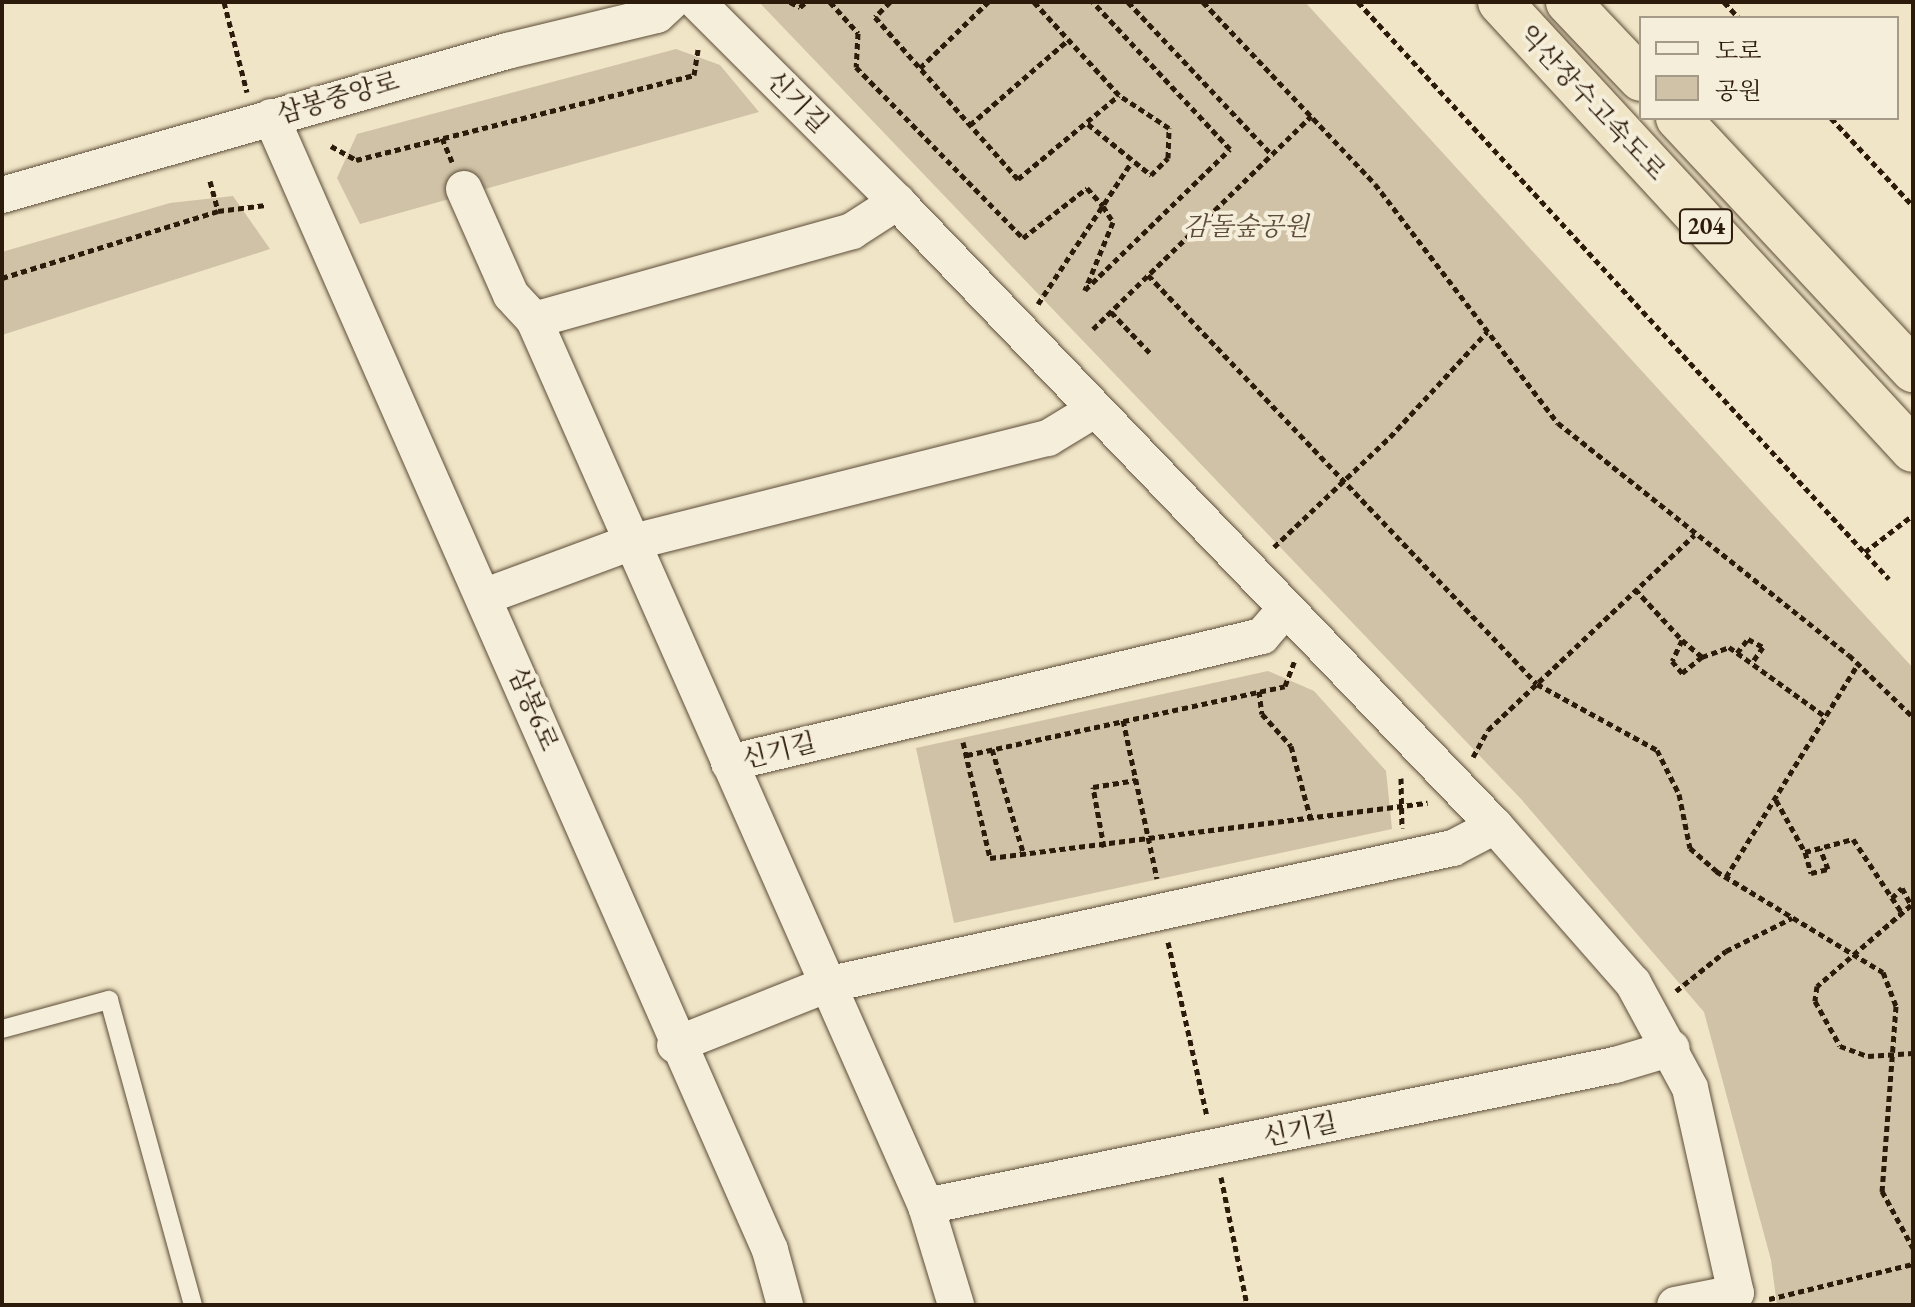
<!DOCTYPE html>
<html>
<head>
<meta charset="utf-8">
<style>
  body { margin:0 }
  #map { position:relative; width:1915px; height:1307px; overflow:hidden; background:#f0e5c6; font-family:"EB Garamond","Noto Serif KR",serif }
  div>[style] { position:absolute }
  .green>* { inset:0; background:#cfc2a6 }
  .path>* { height:5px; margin-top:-2.5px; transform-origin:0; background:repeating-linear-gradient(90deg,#2c1a0a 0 6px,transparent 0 10px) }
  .roads { filter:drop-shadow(0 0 2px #5d4d39) drop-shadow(0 0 2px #5d4d39) }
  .lane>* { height:18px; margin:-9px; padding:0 9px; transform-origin:9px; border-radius:9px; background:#f5eeda }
  .street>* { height:36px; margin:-18px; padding:0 18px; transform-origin:18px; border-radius:18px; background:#f5eeda }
  .highway>* { height:44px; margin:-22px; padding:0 22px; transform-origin:22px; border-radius:22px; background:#f0e5c6 }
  span { translate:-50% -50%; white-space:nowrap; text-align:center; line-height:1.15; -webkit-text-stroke:8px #f5eeda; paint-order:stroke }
  .shield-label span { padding:2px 6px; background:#f5eeda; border:2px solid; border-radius:6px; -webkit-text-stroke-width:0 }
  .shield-label { font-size:24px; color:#2c1a0a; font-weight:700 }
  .street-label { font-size:26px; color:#2c1a0a }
  .park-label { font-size:26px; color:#5d4c39; font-style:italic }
  .frame { position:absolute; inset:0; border:4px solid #2c1a0a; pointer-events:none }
  .legend { position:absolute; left:1639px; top:16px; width:260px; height:104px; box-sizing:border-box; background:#f5eeda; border:2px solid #a59987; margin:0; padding:10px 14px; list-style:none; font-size:24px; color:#2c1a0a }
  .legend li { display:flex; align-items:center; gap:16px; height:40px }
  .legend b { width:40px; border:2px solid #a59987 }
</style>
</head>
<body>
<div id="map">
  <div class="green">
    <i style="clip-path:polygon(759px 2px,1305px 2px,1913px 668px,1913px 1305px,1777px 1305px,1771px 1260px,1704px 1012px,1521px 799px)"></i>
    <i style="clip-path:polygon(676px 49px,720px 65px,759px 112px,360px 224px,337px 178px,357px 134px)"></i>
    <i style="clip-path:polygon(233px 196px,270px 249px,2px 335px,2px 252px,170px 203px)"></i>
    <i style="clip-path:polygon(1268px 671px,1314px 691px,1386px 771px,1392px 829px,954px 923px,916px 748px)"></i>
  </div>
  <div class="path">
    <i style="left:224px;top:2px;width:93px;rotate:75.7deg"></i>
    <i style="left:790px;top:2px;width:11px;rotate:27deg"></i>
    <i style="left:800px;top:7px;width:8px;rotate:-40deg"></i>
    <i style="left:830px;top:2px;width:42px;rotate:47.9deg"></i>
    <i style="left:858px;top:33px;width:34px;rotate:93deg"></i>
    <i style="left:856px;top:67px;width:239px;rotate:45.7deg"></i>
    <i style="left:1023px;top:238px;width:81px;rotate:-38deg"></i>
    <i style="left:1087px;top:188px;width:24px;rotate:48deg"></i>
    <i style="left:1103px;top:206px;width:19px;rotate:58deg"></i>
    <i style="left:1113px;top:222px;width:74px;rotate:112.4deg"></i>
    <i style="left:1085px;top:290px;width:202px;rotate:-44.2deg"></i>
    <i style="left:1230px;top:149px;width:201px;rotate:-133deg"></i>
    <i style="left:890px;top:2px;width:21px;rotate:135deg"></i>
    <i style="left:875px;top:17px;width:216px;rotate:48.6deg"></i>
    <i style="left:1018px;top:179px;width:131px;rotate:-39.7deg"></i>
    <i style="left:1119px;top:95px;width:126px;rotate:-132.4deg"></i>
    <i style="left:1128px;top:2px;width:210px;rotate:46.7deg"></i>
    <i style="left:1203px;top:2px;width:250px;rotate:46.6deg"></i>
    <i style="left:1375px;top:184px;width:301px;rotate:52.6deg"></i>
    <i style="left:1558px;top:423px;width:372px;rotate:38.6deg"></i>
    <i style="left:1849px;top:655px;width:89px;rotate:44.1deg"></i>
    <i style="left:1358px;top:2px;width:784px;rotate:47.38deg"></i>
    <i style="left:1724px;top:2px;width:22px;rotate:47deg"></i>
    <i style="left:920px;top:68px;width:95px;rotate:-44.1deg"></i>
    <i style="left:1831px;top:118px;width:120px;rotate:47deg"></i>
    <i style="left:1088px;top:124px;width:81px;rotate:39deg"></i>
    <i style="left:1151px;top:175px;width:24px;rotate:-45deg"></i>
    <i style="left:1168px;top:158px;width:30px;rotate:-88deg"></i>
    <i style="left:1169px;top:128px;width:60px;rotate:-146.6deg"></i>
    <i style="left:970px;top:125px;width:130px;rotate:-40.9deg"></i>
    <i style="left:442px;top:138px;width:26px;rotate:67deg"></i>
    <i style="left:331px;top:146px;width:29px;rotate:29deg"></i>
    <i style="left:356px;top:160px;width:349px;rotate:-14.1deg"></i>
    <i style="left:694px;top:75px;width:26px;rotate:-81deg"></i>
    <i style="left:210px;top:181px;width:31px;rotate:75deg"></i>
    <i style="left:1148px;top:275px;width:564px;rotate:46.44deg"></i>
    <i style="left:1537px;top:684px;width:137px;rotate:28.8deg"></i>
    <i style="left:1657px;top:750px;width:49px;rotate:63.4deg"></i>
    <i style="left:1679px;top:794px;width:55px;rotate:78.5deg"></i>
    <i style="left:1690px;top:848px;width:35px;rotate:41deg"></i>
    <i style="left:1716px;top:871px;width:195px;rotate:31.2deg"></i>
    <i style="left:1883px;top:972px;width:36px;rotate:69deg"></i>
    <i style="left:1896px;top:1006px;width:186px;rotate:94.3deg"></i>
    <i style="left:1882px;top:1191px;width:65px;rotate:61.5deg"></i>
    <i style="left:2px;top:278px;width:226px;rotate:-17.2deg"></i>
    <i style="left:218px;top:211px;width:48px;rotate:-7.1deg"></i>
    <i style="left:1038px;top:304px;width:169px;rotate:-56.6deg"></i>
    <i style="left:1111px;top:312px;width:59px;rotate:46.4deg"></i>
    <i style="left:1093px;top:329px;width:305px;rotate:-44.3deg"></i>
    <i style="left:1274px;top:547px;width:160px;rotate:-43.5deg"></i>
    <i style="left:1390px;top:437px;width:143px;rotate:-47.3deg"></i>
    <i style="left:1865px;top:552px;width:61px;rotate:-37.6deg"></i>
    <i style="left:1635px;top:589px;width:69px;rotate:47.3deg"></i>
    <i style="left:1682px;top:640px;width:23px;rotate:115deg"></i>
    <i style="left:1672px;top:661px;width:16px;rotate:50deg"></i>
    <i style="left:1682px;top:673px;width:26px;rotate:-39deg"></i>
    <i style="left:1702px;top:657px;width:29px;rotate:-20deg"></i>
    <i style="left:1729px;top:647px;width:120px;rotate:35.8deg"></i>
    <i style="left:1682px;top:640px;width:26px;rotate:40deg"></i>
    <i style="left:1737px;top:653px;width:18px;rotate:-52deg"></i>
    <i style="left:1748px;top:639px;width:17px;rotate:28deg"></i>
    <i style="left:1763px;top:647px;width:19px;rotate:125deg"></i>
    <i style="left:1259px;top:691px;width:23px;rotate:83deg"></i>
    <i style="left:1262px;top:714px;width:43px;rotate:47.8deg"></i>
    <i style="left:1291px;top:746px;width:77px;rotate:74.9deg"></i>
    <i style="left:1123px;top:720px;width:162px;rotate:77.9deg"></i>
    <i style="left:963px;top:742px;width:119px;rotate:76.9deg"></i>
    <i style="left:990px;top:858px;width:441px;rotate:-7.2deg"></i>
    <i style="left:992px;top:749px;width:111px;rotate:73.2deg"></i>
    <i style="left:967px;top:755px;width:325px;rotate:-12.2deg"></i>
    <i style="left:1285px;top:686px;width:26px;rotate:-69deg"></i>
    <i style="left:1473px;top:757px;width:31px;rotate:-61deg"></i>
    <i style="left:1488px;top:730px;width:284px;rotate:-43.4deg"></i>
    <i style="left:1401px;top:778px;width:50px;rotate:88.9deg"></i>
    <i style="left:1776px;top:800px;width:60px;rotate:60.9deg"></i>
    <i style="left:1805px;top:852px;width:50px;rotate:-15.2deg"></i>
    <i style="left:1853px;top:839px;width:89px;rotate:56.5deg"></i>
    <i style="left:1104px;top:847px;width:61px;rotate:-100.4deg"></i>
    <i style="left:1093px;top:787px;width:44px;rotate:-9.2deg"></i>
    <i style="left:1805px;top:852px;width:22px;rotate:74deg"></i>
    <i style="left:1811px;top:873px;width:17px;rotate:-13deg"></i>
    <i style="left:1828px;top:869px;width:22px;rotate:-111deg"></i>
    <i style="left:1726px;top:877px;width:251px;rotate:-58.2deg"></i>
    <i style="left:1892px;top:898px;width:14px;rotate:-45deg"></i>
    <i style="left:1902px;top:888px;width:19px;rotate:62deg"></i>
    <i style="left:1911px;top:905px;width:124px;rotate:139.2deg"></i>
    <i style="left:1817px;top:986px;width:15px;rotate:98deg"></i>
    <i style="left:1815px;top:1001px;width:51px;rotate:60.9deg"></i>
    <i style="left:1840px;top:1046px;width:30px;rotate:20deg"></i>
    <i style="left:1868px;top:1056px;width:45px;rotate:-3.8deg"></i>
    <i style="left:1168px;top:942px;width:178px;rotate:77.4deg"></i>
    <i style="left:1676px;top:991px;width:64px;rotate:-38.7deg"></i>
    <i style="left:1726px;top:951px;width:74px;rotate:-26.6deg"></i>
    <i style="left:1221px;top:1177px;width:131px;rotate:78.5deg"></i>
    <i style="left:1769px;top:1299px;width:148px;rotate:-13.7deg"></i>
  </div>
  <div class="roads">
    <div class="lane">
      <i style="left:2px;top:1029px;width:111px;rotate:-15.2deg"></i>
      <i style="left:109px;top:1000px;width:316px;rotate:74.6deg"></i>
    </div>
    <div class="street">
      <i style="left:697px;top:2px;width:283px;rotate:45deg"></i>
      <i style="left:897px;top:202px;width:864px;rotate:46.22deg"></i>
      <i style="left:1495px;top:826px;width:209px;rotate:48.7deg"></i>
      <i style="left:1633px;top:983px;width:119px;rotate:61.5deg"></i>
      <i style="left:1690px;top:1088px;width:210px;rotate:77.4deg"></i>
      <i style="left:1736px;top:1293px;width:62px;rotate:168.9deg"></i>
      <i style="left:271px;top:117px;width:1238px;rotate:66.23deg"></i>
      <i style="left:770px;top:1250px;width:57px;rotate:74.7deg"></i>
      <i style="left:464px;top:189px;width:116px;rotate:66.1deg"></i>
      <i style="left:511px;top:295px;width:34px;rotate:47deg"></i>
      <i style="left:534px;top:320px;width:969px;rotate:66.13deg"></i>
      <i style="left:926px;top:1206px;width:103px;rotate:73.1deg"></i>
      <i style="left:2px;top:195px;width:525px;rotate:-15.92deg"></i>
      <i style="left:507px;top:51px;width:154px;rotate:-13.5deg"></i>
      <i style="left:657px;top:15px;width:19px;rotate:-43deg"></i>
      <i style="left:534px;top:320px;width:330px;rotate:-15.6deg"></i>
      <i style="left:852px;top:231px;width:54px;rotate:-32.8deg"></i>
      <i style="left:486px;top:596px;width:153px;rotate:-20.3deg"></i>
      <i style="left:629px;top:543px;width:432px;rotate:-14.1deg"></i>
      <i style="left:1048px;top:438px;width:54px;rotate:-31.3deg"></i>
      <i style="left:729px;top:763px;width:548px;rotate:-13.4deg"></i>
      <i style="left:1262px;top:636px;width:35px;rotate:-49deg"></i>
      <i style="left:675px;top:1045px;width:162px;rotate:-21.7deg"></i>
      <i style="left:826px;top:985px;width:642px;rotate:-12.33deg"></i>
      <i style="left:1453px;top:848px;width:47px;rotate:-27.6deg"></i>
      <i style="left:926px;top:1206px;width:703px;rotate:-11.57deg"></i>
      <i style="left:1615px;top:1065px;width:59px;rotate:-16.6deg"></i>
    </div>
    <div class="highway">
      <i style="left:1500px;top:2px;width:609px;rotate:47.33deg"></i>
      <i style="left:1568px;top:2px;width:106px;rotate:46.5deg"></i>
      <i style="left:1678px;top:118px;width:345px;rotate:47deg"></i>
    </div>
  </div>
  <div class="shield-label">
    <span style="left:1706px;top:226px">204</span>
  </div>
  <div class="street-label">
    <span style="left:338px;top:98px;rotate:-16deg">삼봉중앙로</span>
    <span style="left:797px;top:102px;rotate:45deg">신기길</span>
    <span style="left:1592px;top:103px;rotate:47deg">익산장수고속도로</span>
    <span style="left:533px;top:709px;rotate:67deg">삼봉6로</span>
    <span style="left:779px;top:751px;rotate:-14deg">신기길</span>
    <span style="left:1300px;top:1130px;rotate:-12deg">신기길</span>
  </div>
  <div class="park-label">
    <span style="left:1246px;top:227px">감돌숲공원</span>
  </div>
  <div class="frame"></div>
  <ul class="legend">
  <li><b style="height:10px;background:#f5eeda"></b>도로</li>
  <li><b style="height:22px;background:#cfc2a6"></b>공원</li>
  </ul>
</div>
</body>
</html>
